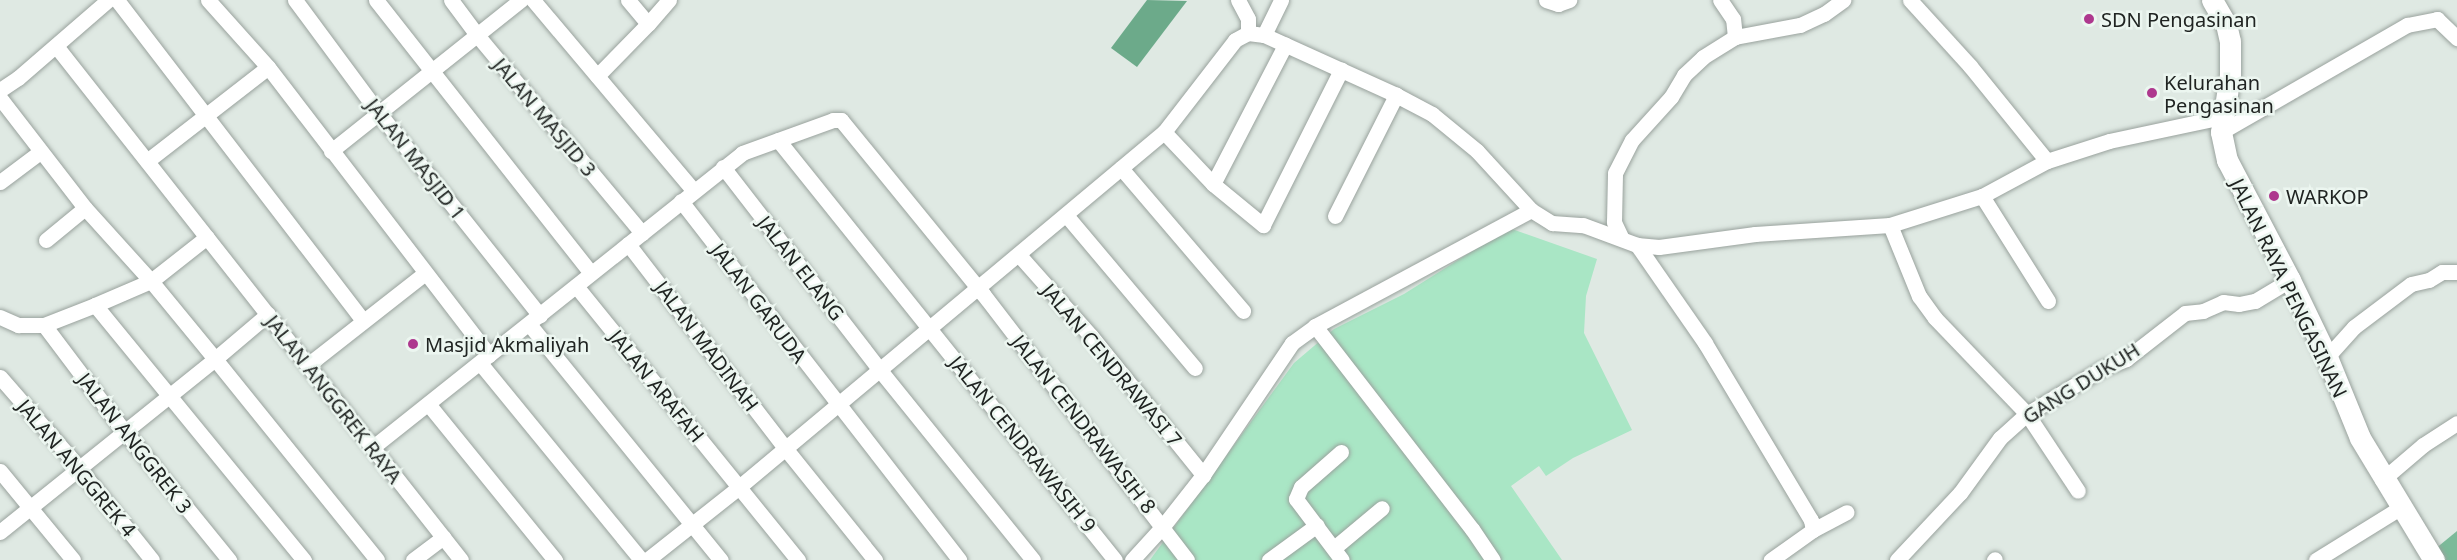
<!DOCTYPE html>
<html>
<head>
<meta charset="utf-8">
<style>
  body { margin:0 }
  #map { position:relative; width:2457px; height:560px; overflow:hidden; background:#dfe9e3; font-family:"Noto Sans",sans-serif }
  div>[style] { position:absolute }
  .green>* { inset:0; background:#a9e6c5 }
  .forest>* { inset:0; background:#7bba99 }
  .water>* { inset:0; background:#6caa8a }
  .roads { filter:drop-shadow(0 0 2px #99a29d) drop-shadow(0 0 2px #99a29d) }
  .minor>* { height:15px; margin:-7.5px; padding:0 7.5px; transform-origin:7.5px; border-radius:7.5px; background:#fff }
  .secondary>* { height:21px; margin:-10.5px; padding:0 10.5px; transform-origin:10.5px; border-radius:10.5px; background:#fff }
  .dots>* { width:16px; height:16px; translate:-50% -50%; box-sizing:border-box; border:3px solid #ecf6f0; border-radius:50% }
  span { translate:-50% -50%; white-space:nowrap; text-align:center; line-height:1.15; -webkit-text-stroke:5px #ecf6f0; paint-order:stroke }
  .poi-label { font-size:20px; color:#202422 }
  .left { translate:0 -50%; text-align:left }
  .street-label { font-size:20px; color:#202422 }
</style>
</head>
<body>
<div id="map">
  <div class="green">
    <i style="clip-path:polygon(1509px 228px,1597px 259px,1586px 296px,1584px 333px,1632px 430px,1573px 458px,1546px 476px,1539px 466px,1511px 486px,1562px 560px,1150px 560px,1294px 363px,1334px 329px,1404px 294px)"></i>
  </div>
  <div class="forest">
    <i style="clip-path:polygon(2457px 531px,2457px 560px,2433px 560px,2429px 554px)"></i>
  </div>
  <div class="water">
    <i style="clip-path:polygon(1147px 0,1187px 1px,1137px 67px,1111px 48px)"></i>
  </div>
  <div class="roads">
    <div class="minor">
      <i style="left:117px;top:0;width:404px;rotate:52.5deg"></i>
      <i style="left:208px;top:0;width:90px;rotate:48.2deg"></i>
      <i style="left:268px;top:67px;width:363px;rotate:52.5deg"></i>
      <i style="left:295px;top:0;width:139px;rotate:53.5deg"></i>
      <i style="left:378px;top:112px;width:260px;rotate:51.5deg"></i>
      <i style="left:376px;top:0;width:347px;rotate:51.8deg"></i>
      <i style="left:451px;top:0;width:44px;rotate:53.4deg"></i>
      <i style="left:477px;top:35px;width:258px;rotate:50.2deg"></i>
      <i style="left:533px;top:0;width:248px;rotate:49.9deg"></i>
      <i style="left:628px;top:0;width:31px;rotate:50deg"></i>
      <i style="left:648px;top:24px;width:32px;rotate:-49deg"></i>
      <i style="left:1238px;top:0;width:21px;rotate:62deg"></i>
      <i style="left:1248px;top:19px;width:14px;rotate:90deg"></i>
      <i style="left:1546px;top:0;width:13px;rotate:18deg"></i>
      <i style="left:1558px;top:4px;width:12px;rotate:-20deg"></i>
      <i style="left:1910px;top:0;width:89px;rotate:47.7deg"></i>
      <i style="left:1970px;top:66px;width:122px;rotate:51deg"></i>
      <i style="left:1264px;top:35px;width:39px;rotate:-64deg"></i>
      <i style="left:1735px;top:37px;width:66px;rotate:-10.5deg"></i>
      <i style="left:1800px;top:25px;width:26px;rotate:-25deg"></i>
      <i style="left:1824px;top:14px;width:24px;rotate:-36deg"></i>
      <i style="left:56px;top:46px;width:654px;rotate:51.76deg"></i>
      <i style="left:597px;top:76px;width:73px;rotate:-45.6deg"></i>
      <i style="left:0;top:90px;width:22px;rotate:-34deg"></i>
      <i style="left:18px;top:78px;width:119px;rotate:-40.9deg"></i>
      <i style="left:0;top:98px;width:139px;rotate:52.3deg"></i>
      <i style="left:85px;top:208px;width:98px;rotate:47.9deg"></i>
      <i style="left:151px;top:281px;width:101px;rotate:50.6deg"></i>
      <i style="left:215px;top:359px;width:276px;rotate:141.2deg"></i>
      <i style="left:1164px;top:132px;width:71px;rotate:46.7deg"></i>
      <i style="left:1213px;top:184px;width:65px;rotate:39.4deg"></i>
      <i style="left:1263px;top:225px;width:174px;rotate:-63.3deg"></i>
      <i style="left:2221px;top:132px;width:215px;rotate:-29.9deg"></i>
      <i style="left:2407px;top:25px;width:31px;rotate:-11deg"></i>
      <i style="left:2437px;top:19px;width:28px;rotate:44deg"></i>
      <i style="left:778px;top:140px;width:538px;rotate:51.26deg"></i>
      <i style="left:331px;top:151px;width:243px;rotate:-38.5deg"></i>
      <i style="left:147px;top:161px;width:153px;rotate:-37.8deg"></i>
      <i style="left:723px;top:167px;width:255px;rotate:52.3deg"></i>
      <i style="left:879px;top:369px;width:245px;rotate:51.1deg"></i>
      <i style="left:1121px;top:168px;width:188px;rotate:49.5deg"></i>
      <i style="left:0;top:182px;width:50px;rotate:-36.9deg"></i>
      <i style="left:1213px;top:184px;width:157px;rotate:-62.6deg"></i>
      <i style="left:1982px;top:196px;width:124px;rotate:57.8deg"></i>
      <i style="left:681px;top:201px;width:454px;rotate:52.2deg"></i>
      <i style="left:1066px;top:215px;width:200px;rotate:49.9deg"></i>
      <i style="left:1335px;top:216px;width:136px;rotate:-63.2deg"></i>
      <i style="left:1890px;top:225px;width:77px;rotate:67.8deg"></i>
      <i style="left:1919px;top:296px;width:27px;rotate:54deg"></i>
      <i style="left:1935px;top:318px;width:133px;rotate:46.2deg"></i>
      <i style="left:2027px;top:414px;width:92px;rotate:56.5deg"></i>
      <i style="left:1621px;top:237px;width:17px;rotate:-115deg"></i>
      <i style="left:1614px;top:222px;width:49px;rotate:-88.8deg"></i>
      <i style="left:1615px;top:173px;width:37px;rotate:-63deg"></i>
      <i style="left:1632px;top:140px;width:58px;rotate:-47.8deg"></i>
      <i style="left:1671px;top:97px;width:26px;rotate:-59deg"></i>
      <i style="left:1684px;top:75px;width:26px;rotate:-43deg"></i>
      <i style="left:1703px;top:57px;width:38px;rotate:-32deg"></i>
      <i style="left:1735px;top:37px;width:18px;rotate:-96deg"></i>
      <i style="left:1733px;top:19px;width:23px;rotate:-124deg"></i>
      <i style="left:46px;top:240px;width:50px;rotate:-39.4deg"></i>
      <i style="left:628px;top:244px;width:257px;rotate:52.4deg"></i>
      <i style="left:785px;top:448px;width:144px;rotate:51.2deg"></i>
      <i style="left:1637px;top:245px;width:22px;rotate:5deg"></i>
      <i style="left:1659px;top:247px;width:97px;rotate:-7.7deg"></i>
      <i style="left:1755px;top:234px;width:135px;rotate:-3.8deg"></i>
      <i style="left:1890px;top:225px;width:96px;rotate:-17.5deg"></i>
      <i style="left:1982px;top:196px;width:74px;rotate:-28.3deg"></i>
      <i style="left:2047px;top:161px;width:65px;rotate:-17.9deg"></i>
      <i style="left:2109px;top:141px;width:116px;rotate:-12deg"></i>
      <i style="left:1019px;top:255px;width:108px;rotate:48.4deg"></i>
      <i style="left:1091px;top:336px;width:179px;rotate:51.1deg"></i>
      <i style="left:576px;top:286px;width:353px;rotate:51deg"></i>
      <i style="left:95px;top:305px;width:330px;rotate:50.7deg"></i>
      <i style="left:268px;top:314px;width:70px;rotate:139.7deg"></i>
      <i style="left:215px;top:359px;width:258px;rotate:51.1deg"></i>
      <i style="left:0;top:317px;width:20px;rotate:24deg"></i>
      <i style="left:18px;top:325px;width:26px"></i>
      <i style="left:44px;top:325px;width:55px;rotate:-21.4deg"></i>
      <i style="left:95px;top:305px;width:61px;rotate:-23.2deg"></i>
      <i style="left:151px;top:281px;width:71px;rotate:-38.2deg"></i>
      <i style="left:529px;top:324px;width:304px;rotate:50.9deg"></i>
      <i style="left:44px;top:325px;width:121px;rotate:53deg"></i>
      <i style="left:117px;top:422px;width:178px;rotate:50.9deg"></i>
      <i style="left:1315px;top:326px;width:257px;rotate:52.3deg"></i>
      <i style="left:1472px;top:529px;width:37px;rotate:56deg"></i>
      <i style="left:2327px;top:357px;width:40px;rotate:-48deg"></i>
      <i style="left:2354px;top:327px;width:71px;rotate:-37deg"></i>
      <i style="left:2411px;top:284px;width:18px;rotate:-13deg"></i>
      <i style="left:2429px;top:280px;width:15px;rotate:-32deg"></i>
      <i style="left:2442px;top:272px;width:15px"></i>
      <i style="left:480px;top:363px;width:254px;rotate:50.7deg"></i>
      <i style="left:309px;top:364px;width:147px;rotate:-38.1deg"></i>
      <i style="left:0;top:377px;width:105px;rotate:48.9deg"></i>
      <i style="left:69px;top:456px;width:133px;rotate:51.4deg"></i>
      <i style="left:429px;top:405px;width:200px;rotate:50.9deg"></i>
      <i style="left:373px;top:447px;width:472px;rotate:-38.5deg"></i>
      <i style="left:742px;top:153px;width:97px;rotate:-19.9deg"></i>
      <i style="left:833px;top:120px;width:8px"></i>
      <i style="left:841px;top:120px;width:225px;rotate:50.8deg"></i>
      <i style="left:983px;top:294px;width:335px;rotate:52.5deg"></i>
      <i style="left:1341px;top:452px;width:53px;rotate:138.8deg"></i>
      <i style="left:1301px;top:487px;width:13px;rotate:113deg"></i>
      <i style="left:1296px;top:499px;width:76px;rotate:53deg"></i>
      <i style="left:0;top:471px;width:115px;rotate:50.6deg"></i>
      <i style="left:2382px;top:480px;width:54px;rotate:-40.5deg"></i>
      <i style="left:2423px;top:445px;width:40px;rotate:-32.9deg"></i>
      <i style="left:1813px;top:530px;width:38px;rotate:-28deg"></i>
      <i style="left:1334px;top:548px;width:62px;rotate:-39.8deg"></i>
      <i style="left:413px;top:560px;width:38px;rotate:-37deg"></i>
      <i style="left:647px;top:560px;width:117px;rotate:-38.4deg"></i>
      <i style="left:739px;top:487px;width:554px;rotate:-39.87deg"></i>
      <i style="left:1164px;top:132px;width:116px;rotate:-52.3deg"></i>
      <i style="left:1235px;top:40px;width:15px;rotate:-28deg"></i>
      <i style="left:1248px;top:33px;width:16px;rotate:7deg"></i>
      <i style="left:1264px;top:35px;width:145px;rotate:24.4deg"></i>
      <i style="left:1396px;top:95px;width:41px;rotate:27.8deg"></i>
      <i style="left:1432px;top:114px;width:58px;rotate:39.4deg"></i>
      <i style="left:1477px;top:151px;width:80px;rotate:47.5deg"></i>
      <i style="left:1531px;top:210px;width:25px;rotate:32deg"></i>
      <i style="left:1552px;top:223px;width:31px;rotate:4deg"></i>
      <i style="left:1583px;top:225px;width:58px;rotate:20.3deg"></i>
      <i style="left:1637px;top:245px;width:119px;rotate:55.2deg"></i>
      <i style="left:1705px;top:343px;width:206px;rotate:59.1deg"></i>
      <i style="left:1811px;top:520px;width:10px;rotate:79deg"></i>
      <i style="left:1813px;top:530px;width:52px;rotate:144.5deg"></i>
      <i style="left:1132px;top:560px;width:46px;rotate:-47.6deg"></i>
      <i style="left:1163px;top:526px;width:65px;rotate:-51.9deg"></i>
      <i style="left:1203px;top:475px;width:159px;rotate:-56deg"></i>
      <i style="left:1292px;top:343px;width:29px;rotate:-36deg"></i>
      <i style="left:1315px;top:326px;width:245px;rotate:-28.2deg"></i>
      <i style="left:1269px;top:560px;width:59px;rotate:-36.1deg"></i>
      <i style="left:1897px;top:560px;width:92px;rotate:-46.8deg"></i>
      <i style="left:1960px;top:493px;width:68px;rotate:-54deg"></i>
      <i style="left:2000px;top:438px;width:36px;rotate:-42deg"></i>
      <i style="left:2027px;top:414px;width:89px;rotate:-31.2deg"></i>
      <i style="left:2103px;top:368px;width:25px;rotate:-21deg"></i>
      <i style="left:2126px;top:359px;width:75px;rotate:-37.9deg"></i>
      <i style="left:2185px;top:313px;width:18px;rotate:-6deg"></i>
      <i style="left:2203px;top:311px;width:22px;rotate:-24deg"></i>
      <i style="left:2223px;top:302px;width:16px;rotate:7deg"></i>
      <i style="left:2239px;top:304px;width:16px;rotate:-11deg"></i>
      <i style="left:2255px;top:301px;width:41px;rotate:-31deg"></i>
      <i style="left:1994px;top:560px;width:1px;rotate:-45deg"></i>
      <i style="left:2316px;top:560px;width:99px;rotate:-31.8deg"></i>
    </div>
    <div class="secondary">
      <i style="left:2212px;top:0;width:28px;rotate:60deg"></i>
      <i style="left:2226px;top:24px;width:17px;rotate:77deg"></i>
      <i style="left:2230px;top:41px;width:34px;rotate:90deg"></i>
      <i style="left:2230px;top:75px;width:58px;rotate:99deg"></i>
      <i style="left:2221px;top:132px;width:29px;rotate:78deg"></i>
      <i style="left:2227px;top:160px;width:136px;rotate:62.3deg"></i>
      <i style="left:2290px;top:280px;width:85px;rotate:64.3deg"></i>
      <i style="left:2327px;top:357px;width:87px;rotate:67.8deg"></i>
      <i style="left:2360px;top:438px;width:143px;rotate:58.8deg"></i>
    </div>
  </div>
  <div class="dots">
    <i style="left:2089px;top:19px;background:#ae388e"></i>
    <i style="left:2152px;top:93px;background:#ae388e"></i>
    <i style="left:2274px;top:196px;background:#ae388e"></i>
    <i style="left:413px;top:344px;background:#ae388e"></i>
  </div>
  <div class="poi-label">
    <span class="left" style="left:2101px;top:19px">SDN Pengasinan</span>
    <span class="left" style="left:2164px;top:94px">Kelurahan<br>Pengasinan</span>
    <span class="left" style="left:2286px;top:196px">WARKOP</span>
    <span class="left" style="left:425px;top:344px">Masjid Akmaliyah</span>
  </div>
  <div class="street-label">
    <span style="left:545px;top:117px;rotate:50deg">JALAN MASJID 3</span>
    <span style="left:416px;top:159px;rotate:52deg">JALAN MASJID 1</span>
    <span style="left:801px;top:268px;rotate:52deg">JALAN ELANG</span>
    <span style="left:2289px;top:288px;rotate:64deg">JALAN RAYA PENGASINAN</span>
    <span style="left:759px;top:303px;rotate:53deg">JALAN GARUDA</span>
    <span style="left:707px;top:346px;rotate:53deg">JALAN MADINAH</span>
    <span style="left:1112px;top:365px;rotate:50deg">JALAN CENDRAWASI 7</span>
    <span style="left:2081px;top:383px;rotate:-32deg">GANG DUKUH</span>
    <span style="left:657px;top:386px;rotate:51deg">JALAN ARAFAH</span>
    <span style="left:334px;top:399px;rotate:52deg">JALAN ANGGREK RAYA</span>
    <span style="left:1084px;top:424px;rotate:52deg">JALAN CENDRAWASIH 8</span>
    <span style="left:135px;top:443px;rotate:52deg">JALAN ANGGREK 3</span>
    <span style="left:1023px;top:444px;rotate:51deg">JALAN CENDRAWASIH 9</span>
    <span style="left:77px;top:468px;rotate:50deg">JALAN ANGGREK 4</span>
  </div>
</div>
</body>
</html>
